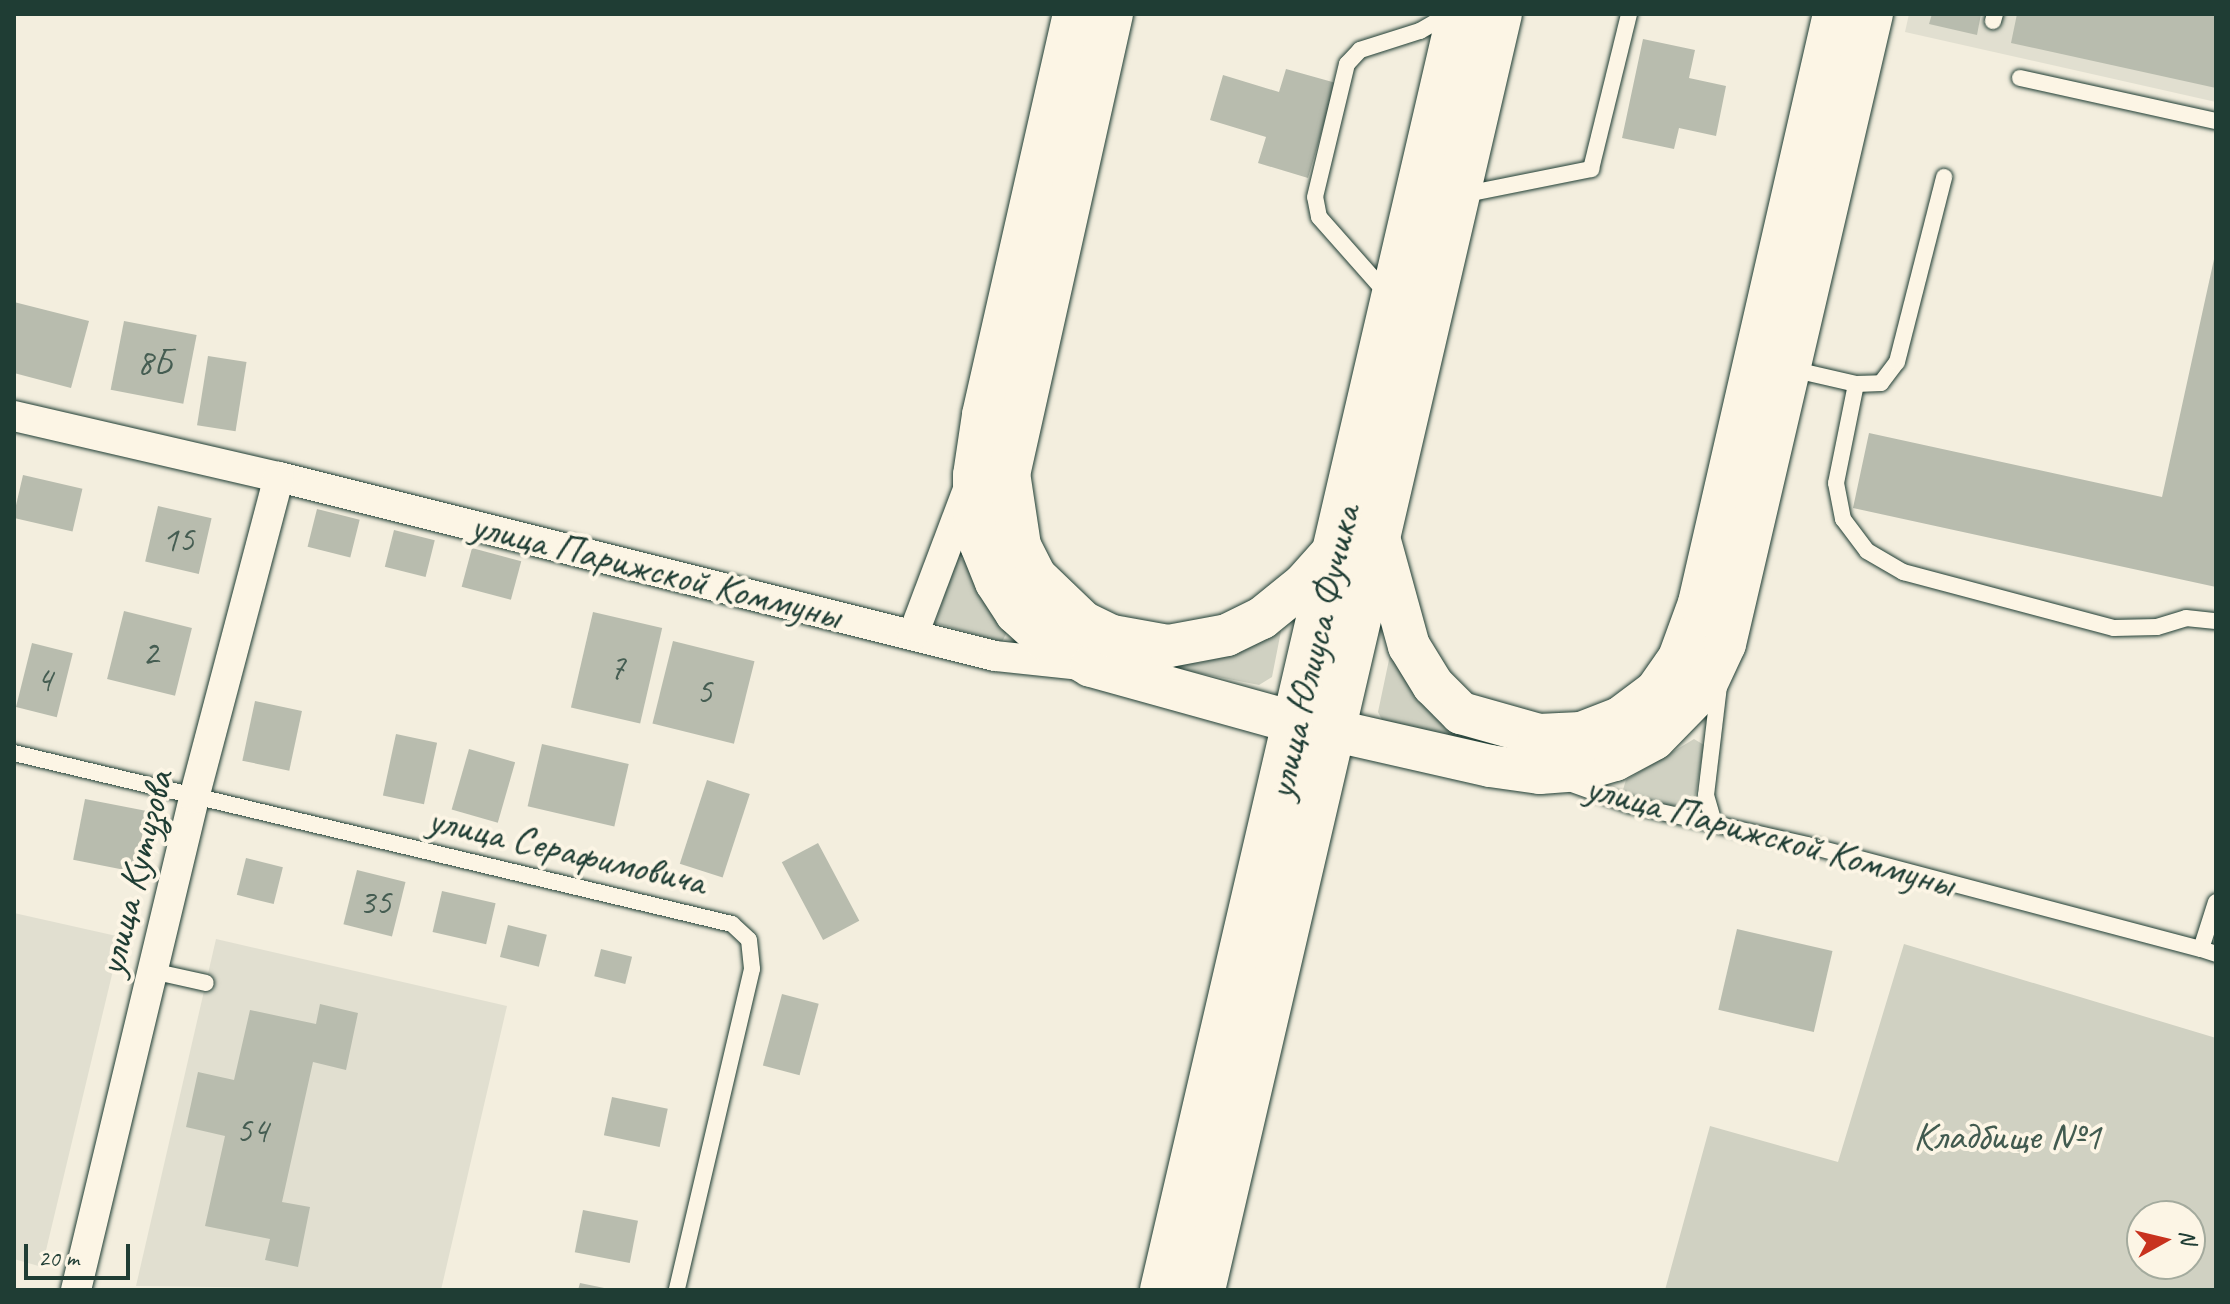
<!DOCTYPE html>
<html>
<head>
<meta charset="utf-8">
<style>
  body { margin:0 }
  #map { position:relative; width:2230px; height:1304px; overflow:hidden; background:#f3eede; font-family:Caveat,sans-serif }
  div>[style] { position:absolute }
  .built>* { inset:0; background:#e1dfd0 }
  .green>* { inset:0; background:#d0d1c2 }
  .building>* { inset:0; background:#b8bcae; transform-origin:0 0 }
  .roads { filter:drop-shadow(0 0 2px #1f3d34) drop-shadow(0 0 2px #1f3d34) }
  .service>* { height:16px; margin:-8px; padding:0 8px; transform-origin:8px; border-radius:8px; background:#fcf5e5 }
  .minor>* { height:30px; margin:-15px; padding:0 15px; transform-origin:15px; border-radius:15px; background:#fcf5e5 }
  .secondary>* { height:42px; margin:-21px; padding:0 21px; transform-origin:21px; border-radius:21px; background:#fcf5e5 }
  .primary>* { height:44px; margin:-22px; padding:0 22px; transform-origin:22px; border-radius:22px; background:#fcf5e5 }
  span { translate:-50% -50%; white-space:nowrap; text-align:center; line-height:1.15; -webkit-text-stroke:8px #fcf5e5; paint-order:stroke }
  .number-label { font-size:36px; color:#455d52 }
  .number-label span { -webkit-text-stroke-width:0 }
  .street-label { font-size:40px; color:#1f3d34 }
  .park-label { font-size:40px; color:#425b50 }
  .frame { position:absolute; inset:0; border:16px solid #1f3d34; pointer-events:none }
  .north { position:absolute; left:2126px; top:1200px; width:80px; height:80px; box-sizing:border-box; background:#fcf5e5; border:2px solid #a4ab9e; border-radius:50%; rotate:82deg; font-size:22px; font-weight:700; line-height:32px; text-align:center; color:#1f3d34 }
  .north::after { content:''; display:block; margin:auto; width:28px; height:36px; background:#c8321e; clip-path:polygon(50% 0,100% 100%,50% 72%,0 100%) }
  .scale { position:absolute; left:24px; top:1244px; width:106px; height:36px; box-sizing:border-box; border:4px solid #1f3d34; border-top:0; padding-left:10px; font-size:24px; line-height:28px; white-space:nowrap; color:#1f3d34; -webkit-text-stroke:6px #fcf5e5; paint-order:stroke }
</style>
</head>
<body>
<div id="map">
  <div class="built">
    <i style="clip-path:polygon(1909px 14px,2216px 14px,2216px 102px,1905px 32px)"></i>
    <i style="clip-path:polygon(14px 913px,121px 937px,42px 1267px,14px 1259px)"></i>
    <i style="clip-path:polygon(216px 939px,507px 1006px,441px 1290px,136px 1286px)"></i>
  </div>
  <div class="green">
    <i style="clip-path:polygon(958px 557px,967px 562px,1007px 632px,1002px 642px,935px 623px)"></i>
    <i style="clip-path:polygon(1281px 631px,1272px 677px,1259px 685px,1157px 665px,1199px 663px,1235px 654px)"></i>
    <i style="clip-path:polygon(1390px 655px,1422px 700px,1456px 730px,1504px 747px,1382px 720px,1378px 712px)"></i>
    <i style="clip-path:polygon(1694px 739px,1704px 745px,1695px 798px,1688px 806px,1677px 808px,1622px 793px,1626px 780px)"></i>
    <i style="clip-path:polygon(evenodd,1904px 944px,2216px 1038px,2216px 1290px,1665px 1290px,1710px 1126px,1838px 1162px,1904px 944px,2190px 1216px,2190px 1264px,2142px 1264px,2142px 1216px,2190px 1216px)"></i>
  </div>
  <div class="building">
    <i style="clip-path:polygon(1932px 14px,1981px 14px,1977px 35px,1929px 24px)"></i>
    <i style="clip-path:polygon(2017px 14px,2216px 14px,2216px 88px,2011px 43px)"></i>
    <i style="clip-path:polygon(1643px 39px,1695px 50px,1689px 78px,1726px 86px,1716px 136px,1679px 128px,1674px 149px,1622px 138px)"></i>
    <i style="clip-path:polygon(1286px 69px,1336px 83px,1308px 178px,1258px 163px,1266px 137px,1210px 120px,1223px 75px,1279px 92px)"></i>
    <i style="clip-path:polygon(2216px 250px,2216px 587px,1853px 508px,1869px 433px,2162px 497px)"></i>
    <i style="clip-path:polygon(14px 302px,89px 321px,71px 388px,14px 373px)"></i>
    <i style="left:124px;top:321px;width:74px;height:70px;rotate:11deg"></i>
    <i style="left:208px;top:356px;width:39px;height:70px;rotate:9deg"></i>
    <i style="left:23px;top:475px;width:61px;height:44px;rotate:13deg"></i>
    <i style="left:158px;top:506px;width:55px;height:57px;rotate:13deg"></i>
    <i style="left:317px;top:509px;width:44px;height:39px;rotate:14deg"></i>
    <i style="left:394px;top:530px;width:42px;height:38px;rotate:14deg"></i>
    <i style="left:472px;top:548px;width:51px;height:40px;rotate:15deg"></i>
    <i style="left:124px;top:611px;width:70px;height:70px;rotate:14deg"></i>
    <i style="left:593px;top:612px;width:71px;height:98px;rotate:13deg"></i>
    <i style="left:673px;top:641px;width:84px;height:85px;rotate:14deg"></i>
    <i style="left:32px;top:643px;width:42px;height:66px;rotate:14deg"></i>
    <i style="left:255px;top:701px;width:48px;height:61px;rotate:12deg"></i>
    <i style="left:396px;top:734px;width:42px;height:63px;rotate:12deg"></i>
    <i style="left:542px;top:744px;width:89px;height:64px;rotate:13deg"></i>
    <i style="left:469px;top:749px;width:48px;height:63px;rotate:16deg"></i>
    <i style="left:707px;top:780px;width:45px;height:88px;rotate:18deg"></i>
    <i style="left:85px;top:799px;width:63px;height:62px;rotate:11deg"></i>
    <i style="left:818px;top:843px;width:88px;height:41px;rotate:62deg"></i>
    <i style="left:246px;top:858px;width:38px;height:38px;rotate:14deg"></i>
    <i style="left:357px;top:870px;width:50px;height:56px;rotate:14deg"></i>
    <i style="left:442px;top:891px;width:55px;height:42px;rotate:13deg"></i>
    <i style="left:508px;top:925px;width:40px;height:33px;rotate:14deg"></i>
    <i style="left:1737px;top:929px;width:98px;height:83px;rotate:13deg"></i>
    <i style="left:601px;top:949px;width:32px;height:28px;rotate:14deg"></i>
    <i style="left:782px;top:994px;width:38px;height:74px;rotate:15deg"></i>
    <i style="clip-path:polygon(320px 1004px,358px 1013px,346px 1070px,313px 1062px,282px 1202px,310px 1207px,298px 1267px,265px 1260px,270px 1239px,205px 1226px,225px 1136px,186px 1127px,198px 1072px,234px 1080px,250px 1010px,316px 1024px)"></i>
    <i style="left:612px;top:1097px;width:57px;height:39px;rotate:12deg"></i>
    <i style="left:583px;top:1210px;width:56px;height:43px;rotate:11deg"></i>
    <i style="clip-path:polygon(580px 1283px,609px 1289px,609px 1290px,578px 1290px)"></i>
  </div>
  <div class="roads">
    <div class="service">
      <i style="left:1993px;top:21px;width:7px;rotate:-74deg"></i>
      <i style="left:2020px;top:78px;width:201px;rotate:12.4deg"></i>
      <i style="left:1461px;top:195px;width:133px;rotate:-11.3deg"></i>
      <i style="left:1591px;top:169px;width:160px;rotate:-76.2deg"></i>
      <i style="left:1388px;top:295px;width:104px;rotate:-131.5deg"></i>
      <i style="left:1319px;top:217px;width:20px;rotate:-101deg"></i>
      <i style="left:1315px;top:197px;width:137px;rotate:-76.5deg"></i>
      <i style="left:1347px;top:64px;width:19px;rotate:-47deg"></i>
      <i style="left:1360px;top:50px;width:63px;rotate:-17.6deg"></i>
      <i style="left:1420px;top:31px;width:34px;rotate:-30deg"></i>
      <i style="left:1791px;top:369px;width:67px;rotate:13deg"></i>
      <i style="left:1856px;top:384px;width:25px;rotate:-2deg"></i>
      <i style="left:1881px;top:383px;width:26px;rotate:-53deg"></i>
      <i style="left:1897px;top:362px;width:191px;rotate:-75.7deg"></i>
      <i style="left:1856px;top:384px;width:101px;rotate:101.4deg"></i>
      <i style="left:1836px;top:483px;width:37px;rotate:79deg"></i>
      <i style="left:1843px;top:519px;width:40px;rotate:53deg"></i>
      <i style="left:1867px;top:551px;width:42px;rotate:30.3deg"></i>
      <i style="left:1903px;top:572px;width:218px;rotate:14.9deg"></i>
      <i style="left:2114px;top:628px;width:43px;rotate:-1.3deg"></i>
      <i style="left:2157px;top:627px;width:30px;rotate:-17deg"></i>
      <i style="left:2186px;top:618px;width:30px;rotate:6deg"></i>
      <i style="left:14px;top:753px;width:738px;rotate:13.4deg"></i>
      <i style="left:732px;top:924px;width:23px;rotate:43deg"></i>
      <i style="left:749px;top:940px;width:29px;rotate:84deg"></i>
      <i style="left:752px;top:969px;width:330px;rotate:103.2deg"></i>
      <i style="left:1569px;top:783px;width:65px;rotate:19.8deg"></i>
      <i style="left:1630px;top:805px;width:181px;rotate:12.7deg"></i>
      <i style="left:1807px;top:845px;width:407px;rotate:14.8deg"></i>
      <i style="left:1714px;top:823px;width:29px;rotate:-106deg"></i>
      <i style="left:1706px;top:795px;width:110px;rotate:-83.2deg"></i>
      <i style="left:2216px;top:902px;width:49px;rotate:107.7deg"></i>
      <i style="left:2201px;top:949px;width:16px;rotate:18deg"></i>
      <i style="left:152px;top:971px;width:55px;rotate:12.5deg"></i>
    </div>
    <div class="minor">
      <i style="left:14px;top:416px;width:272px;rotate:13deg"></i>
      <i style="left:279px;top:477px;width:738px;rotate:14.04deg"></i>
      <i style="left:995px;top:656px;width:86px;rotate:6deg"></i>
      <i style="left:913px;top:635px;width:158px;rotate:-69.3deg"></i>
      <i style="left:76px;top:1290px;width:506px;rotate:-76.51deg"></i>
      <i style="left:194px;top:798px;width:332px;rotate:-75.2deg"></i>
    </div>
    <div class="secondary">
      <i style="left:1074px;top:14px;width:411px;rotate:102.8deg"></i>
      <i style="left:983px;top:415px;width:61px;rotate:98.5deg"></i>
      <i style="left:974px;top:475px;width:39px;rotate:90deg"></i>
      <i style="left:974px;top:514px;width:32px;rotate:77deg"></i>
      <i style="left:981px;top:545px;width:40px;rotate:68deg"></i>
      <i style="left:996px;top:582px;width:37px;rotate:57deg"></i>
      <i style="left:1016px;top:613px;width:39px;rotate:42deg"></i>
      <i style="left:1045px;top:639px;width:53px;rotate:30.4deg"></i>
      <i style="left:1091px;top:666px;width:214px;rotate:15.5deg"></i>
      <i style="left:1112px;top:14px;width:470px;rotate:102.6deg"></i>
      <i style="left:1009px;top:473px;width:74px;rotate:81.4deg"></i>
      <i style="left:1020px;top:546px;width:34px;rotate:63deg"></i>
      <i style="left:1035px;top:576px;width:66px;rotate:43.8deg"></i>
      <i style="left:1083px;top:622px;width:32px;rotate:26deg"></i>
      <i style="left:1112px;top:636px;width:58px;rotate:10deg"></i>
      <i style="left:1169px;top:646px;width:59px;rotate:-10.7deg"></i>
      <i style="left:1227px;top:635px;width:39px;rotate:-26deg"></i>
      <i style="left:1262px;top:618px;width:54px;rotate:-39deg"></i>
      <i style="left:1304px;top:584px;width:50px;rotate:-48.3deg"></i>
      <i style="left:1380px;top:541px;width:109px;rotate:74.6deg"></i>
      <i style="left:1409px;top:646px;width:46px;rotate:58.4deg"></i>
      <i style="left:1433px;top:685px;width:40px;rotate:45deg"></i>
      <i style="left:1461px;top:713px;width:81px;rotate:15.8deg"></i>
      <i style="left:1539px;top:735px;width:42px;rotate:-2.7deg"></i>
      <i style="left:1581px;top:733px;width:42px;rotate:-21deg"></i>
      <i style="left:1620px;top:718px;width:45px;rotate:-36.9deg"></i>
      <i style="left:1656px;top:691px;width:40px;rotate:-55.1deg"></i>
      <i style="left:1679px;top:658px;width:59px;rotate:-70deg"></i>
      <i style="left:1699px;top:603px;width:604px;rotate:-77.09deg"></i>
      <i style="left:1336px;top:731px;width:158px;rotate:12.8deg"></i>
      <i style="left:1490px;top:766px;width:50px;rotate:8deg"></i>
      <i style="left:1540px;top:773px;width:40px;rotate:-4.3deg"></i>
      <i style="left:1580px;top:770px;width:36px;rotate:-16deg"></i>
      <i style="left:1615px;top:760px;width:44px;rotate:-28.3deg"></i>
      <i style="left:1654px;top:739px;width:73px;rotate:-45.6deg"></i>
      <i style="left:1705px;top:687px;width:47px;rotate:-65.1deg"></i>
      <i style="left:1725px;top:644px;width:647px;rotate:-76.87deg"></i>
    </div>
    <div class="primary">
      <i style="left:1162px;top:1290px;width:1310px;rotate:-76.9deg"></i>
      <i style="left:1203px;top:1290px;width:1310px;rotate:-76.9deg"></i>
    </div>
  </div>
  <div class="number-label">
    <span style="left:154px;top:363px">8Б</span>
    <span style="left:178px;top:540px">15</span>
    <span style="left:150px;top:654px">2</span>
    <span style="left:617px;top:668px">7</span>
    <span style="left:44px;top:680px">4</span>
    <span style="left:704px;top:692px">5</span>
    <span style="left:375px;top:903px">35</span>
    <span style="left:252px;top:1131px">54</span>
  </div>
  <div class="street-label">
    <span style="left:656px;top:570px;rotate:14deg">улица Парижской Коммуны</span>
    <span style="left:1313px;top:652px;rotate:-77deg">улица Юлиуса Фучика</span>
    <span style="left:1770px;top:835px;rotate:15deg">улица Парижской Коммуны</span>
    <span style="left:567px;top:850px;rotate:13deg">улица Серафимовича</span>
    <span style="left:135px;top:873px;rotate:-76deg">улица Кутузова</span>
  </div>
  <div class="park-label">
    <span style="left:2007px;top:1136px">Кладбище №1</span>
  </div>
  <div class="frame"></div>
  <div class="north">N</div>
  <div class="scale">20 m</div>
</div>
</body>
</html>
